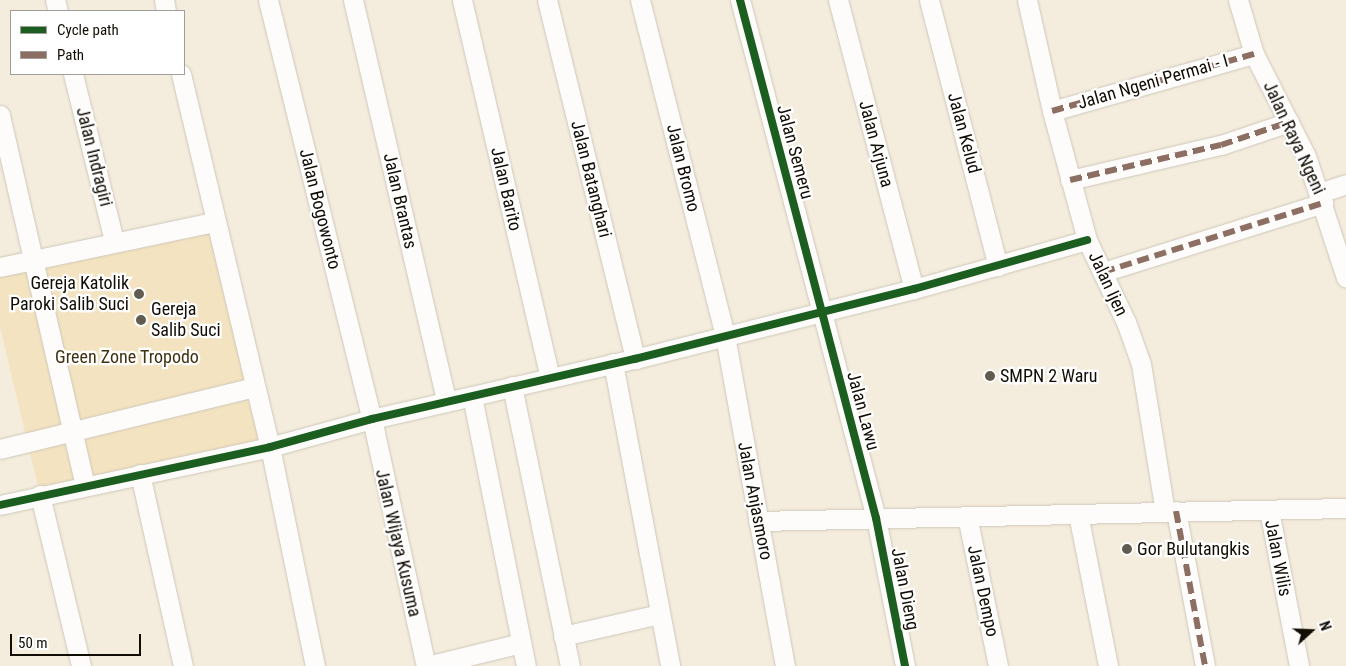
<!DOCTYPE html>
<html>
<head>
<meta charset="utf-8">
<style>
  body { margin:0 }
  #map { position:relative; width:1346px; height:666px; overflow:hidden; background:#f4ecdc; font-family:"Roboto Condensed",sans-serif }
  div>[style] { position:absolute }
  .green>* { inset:0; background:#f3e3c0 }
  .roads { filter:drop-shadow(0 0 1px #cdc7ba) drop-shadow(0 0 1px #cdc7ba) }
  .minor>* { height:19px; margin:-9.5px; padding:0 9.5px; transform-origin:9.5px; border-radius:9.5px; background:#fdfcfa }
  .quiet>* { height:6px; margin-top:-3px; transform-origin:0; background:repeating-linear-gradient(90deg,#8d6e63 0 12px,transparent 0 18px) }
  .cycleway>* { height:8px; margin:-4px; padding:0 4px; transform-origin:4px; border-radius:4px; background:#1b5e20 }
  .dots>* { width:14px; height:14px; translate:-50% -50%; box-sizing:border-box; border:2px solid #fff; border-radius:50% }
  span { translate:-50% -50%; white-space:nowrap; text-align:center; line-height:1.15; -webkit-text-stroke:4.5px #fff; paint-order:stroke }
  .street-label { font-size:18px; color:#120d04 }
  .poi-label { font-size:18px; color:#120d04 }
  .right { translate:-100% -50%; text-align:right }
  .left { translate:0 -50%; text-align:left }
  .park-label { font-size:18px; color:#3f3111 }
  .legend { position:absolute; left:10px; top:10px; width:175px; height:65px; box-sizing:border-box; background:#fff; border:1px solid #a09e9b; margin:0; padding:6px 9px; list-style:none; font-size:15px; color:#120d04 }
  .legend li { display:flex; align-items:center; gap:10px; height:25px }
  .legend b { width:25px; border:1px solid #a09e9b }
  .north { position:absolute; left:1286px; top:606px; width:50px; height:50px; -webkit-text-stroke:4px #fff; paint-order:stroke; rotate:70deg; font-size:14px; font-weight:700; line-height:20px; text-align:center; color:#120d04 }
  .north::after { content:''; display:block; margin:auto; width:18px; height:22px; background:#120d04; clip-path:polygon(50% 0,100% 100%,50% 72%,0 100%) }
  .scale { position:absolute; left:10px; top:634px; width:131px; height:22px; box-sizing:border-box; border:2px solid #120d04; border-top:0; padding-left:6px; font-size:15px; line-height:18px; white-space:nowrap; color:#120d04; -webkit-text-stroke:4px #fff; paint-order:stroke }
</style>
</head>
<body>
<div id="map">
  <div class="green">
    <i style="clip-path:polygon(214px 222px,270px 447px,40px 495px,0 327px,0 267px)"></i>
  </div>
  <div class="roads">
    <div class="minor">
      <i style="left:55px;top:0;width:11px;rotate:75deg"></i>
      <i style="left:164px;top:0;width:11px;rotate:80deg"></i>
      <i style="left:268px;top:0;width:432px;rotate:76.1deg"></i>
      <i style="left:372px;top:419px;width:253px;rotate:77.7deg"></i>
      <i style="left:353px;top:0;width:412px;rotate:76.9deg"></i>
      <i style="left:462px;top:0;width:388px;rotate:76.9deg"></i>
      <i style="left:547px;top:0;width:370px;rotate:76.2deg"></i>
      <i style="left:640px;top:0;width:347px;rotate:75.8deg"></i>
      <i style="left:725px;top:336px;width:335px;rotate:79.7deg"></i>
      <i style="left:740px;top:0;width:536px;rotate:75.29deg"></i>
      <i style="left:876px;top:518px;width:151px;rotate:78.9deg"></i>
      <i style="left:838px;top:0;width:299px;rotate:75.3deg"></i>
      <i style="left:929px;top:0;width:275px;rotate:75.5deg"></i>
      <i style="left:1027px;top:0;width:114px;rotate:77.3deg"></i>
      <i style="left:1052px;top:111px;width:134px;rotate:74.8deg"></i>
      <i style="left:1087px;top:240px;width:91px;rotate:64.6deg"></i>
      <i style="left:1126px;top:322px;width:45px;rotate:70.3deg"></i>
      <i style="left:1141px;top:364px;width:150px;rotate:80.8deg"></i>
      <i style="left:1238px;top:0;width:56px;rotate:73.5deg"></i>
      <i style="left:1254px;top:54px;width:114px;rotate:63deg"></i>
      <i style="left:1306px;top:156px;width:128px;rotate:71.8deg"></i>
      <i style="left:73px;top:74px;width:172px;rotate:76.2deg"></i>
      <i style="left:181px;top:74px;width:383px;rotate:76.6deg"></i>
      <i style="left:270px;top:447px;width:224px;rotate:78.4deg"></i>
      <i style="left:1052px;top:111px;width:210px;rotate:-15.8deg"></i>
      <i style="left:0;top:115px;width:380px;rotate:77.1deg"></i>
      <i style="left:1070px;top:180px;width:155px;rotate:-13.1deg"></i>
      <i style="left:1221px;top:145px;width:72px;rotate:-18.7deg"></i>
      <i style="left:1319px;top:193px;width:28px;rotate:-18deg"></i>
      <i style="left:0;top:267px;width:219px;rotate:-11.9deg"></i>
      <i style="left:1103px;top:272px;width:231px;rotate:-17.4deg"></i>
      <i style="left:613px;top:363px;width:308px;rotate:79.3deg"></i>
      <i style="left:512px;top:386px;width:286px;rotate:78.3deg"></i>
      <i style="left:472px;top:396px;width:275px;rotate:78.7deg"></i>
      <i style="left:0;top:449px;width:262px;rotate:-13.7deg"></i>
      <i style="left:140px;top:474px;width:197px;rotate:77.4deg"></i>
      <i style="left:40px;top:495px;width:176px;rotate:76.5deg"></i>
      <i style="left:0;top:505px;width:276px;rotate:-12.1deg"></i>
      <i style="left:270px;top:447px;width:106px;rotate:-15.4deg"></i>
      <i style="left:372px;top:419px;width:270px;rotate:-12.9deg"></i>
      <i style="left:635px;top:359px;width:288px;rotate:-14.1deg"></i>
      <i style="left:914px;top:289px;width:180px;rotate:-15.8deg"></i>
      <i style="left:1269px;top:510px;width:159px;rotate:79.1deg"></i>
      <i style="left:1176px;top:511px;width:158px;rotate:79.4deg"></i>
      <i style="left:1078px;top:514px;width:155px;rotate:78.8deg"></i>
      <i style="left:967px;top:516px;width:153px;rotate:78.3deg"></i>
      <i style="left:758px;top:521px;width:588px;rotate:-1.27deg"></i>
      <i style="left:563px;top:636px;width:99px;rotate:-12.8deg"></i>
      <i style="left:427px;top:666px;width:97px;rotate:-13.7deg"></i>
    </div>
  </div>
  <div class="quiet">
    <i style="left:1052px;top:111px;width:210px;rotate:-15.8deg"></i>
    <i style="left:1070px;top:180px;width:155px;rotate:-13.1deg"></i>
    <i style="left:1221px;top:145px;width:72px;rotate:-18.7deg"></i>
    <i style="left:1103px;top:272px;width:231px;rotate:-17.4deg"></i>
    <i style="left:1176px;top:511px;width:158px;rotate:79.4deg"></i>
  </div>
  <div class="cycleway">
    <i style="left:740px;top:0;width:536px;rotate:75.29deg"></i>
    <i style="left:876px;top:518px;width:151px;rotate:78.9deg"></i>
    <i style="left:0;top:505px;width:276px;rotate:-12.1deg"></i>
    <i style="left:270px;top:447px;width:106px;rotate:-15.4deg"></i>
    <i style="left:372px;top:419px;width:270px;rotate:-12.9deg"></i>
    <i style="left:635px;top:359px;width:288px;rotate:-14.1deg"></i>
    <i style="left:914px;top:289px;width:180px;rotate:-15.8deg"></i>
  </div>
  <div class="dots">
    <i style="left:139px;top:294px;background:#615b50"></i>
    <i style="left:141px;top:320px;background:#615b50"></i>
    <i style="left:990px;top:376px;background:#615b50"></i>
    <i style="left:1127px;top:549px;background:#615b50"></i>
  </div>
  <div class="street-label">
    <span style="left:1153px;top:82px;rotate:-16deg">Jalan Ngeni Permai - I</span>
    <span style="left:964px;top:133px;rotate:75deg">Jalan Kelud</span>
    <span style="left:1294px;top:138px;rotate:65deg">Jalan Raya Ngeni</span>
    <span style="left:876px;top:144px;rotate:75deg">Jalan Arjuna</span>
    <span style="left:795px;top:152px;rotate:75deg">Jalan Semeru</span>
    <span style="left:94px;top:157px;rotate:76deg">Jalan Indragiri</span>
    <span style="left:683px;top:168px;rotate:76deg">Jalan Bromo</span>
    <span style="left:591px;top:179px;rotate:76deg">Jalan Batanghari</span>
    <span style="left:506px;top:189px;rotate:77deg">Jalan Barito</span>
    <span style="left:400px;top:201px;rotate:77deg">Jalan Brantas</span>
    <span style="left:320px;top:209px;rotate:76deg">Jalan Bogowonto</span>
    <span style="left:1108px;top:284px;rotate:65deg">Jalan Ijen</span>
    <span style="left:863px;top:411px;rotate:75deg">Jalan Lawu</span>
    <span style="left:755px;top:501px;rotate:79deg">Jalan Anjasmoro</span>
    <span style="left:398px;top:543px;rotate:77deg">Jalan Wijaya Kusuma</span>
    <span style="left:1278px;top:558px;rotate:79deg">Jalan Wilis</span>
    <span style="left:905px;top:589px;rotate:79deg">Jalan Dieng</span>
    <span style="left:983px;top:591px;rotate:78deg">Jalan Dempo</span>
  </div>
  <div class="poi-label">
    <span class="right" style="left:129px;top:294px">Gereja Katolik<br>Paroki Salib Suci</span>
    <span class="left" style="left:151px;top:320px">Gereja<br>Salib Suci</span>
    <span class="left" style="left:1000px;top:376px">SMPN 2 Waru</span>
    <span class="left" style="left:1137px;top:549px">Gor Bulutangkis</span>
  </div>
  <div class="park-label">
    <span style="left:127px;top:357px">Green Zone Tropodo</span>
  </div>
  <ul class="legend">
  <li><b style="height:6px;background:#1b5e20"></b>Cycle path</li>
  <li><b style="height:6px;background:#8d6e63"></b>Path</li>
  </ul>
  <div class="north">N</div>
  <div class="scale">50 m</div>
</div>
</body>
</html>
